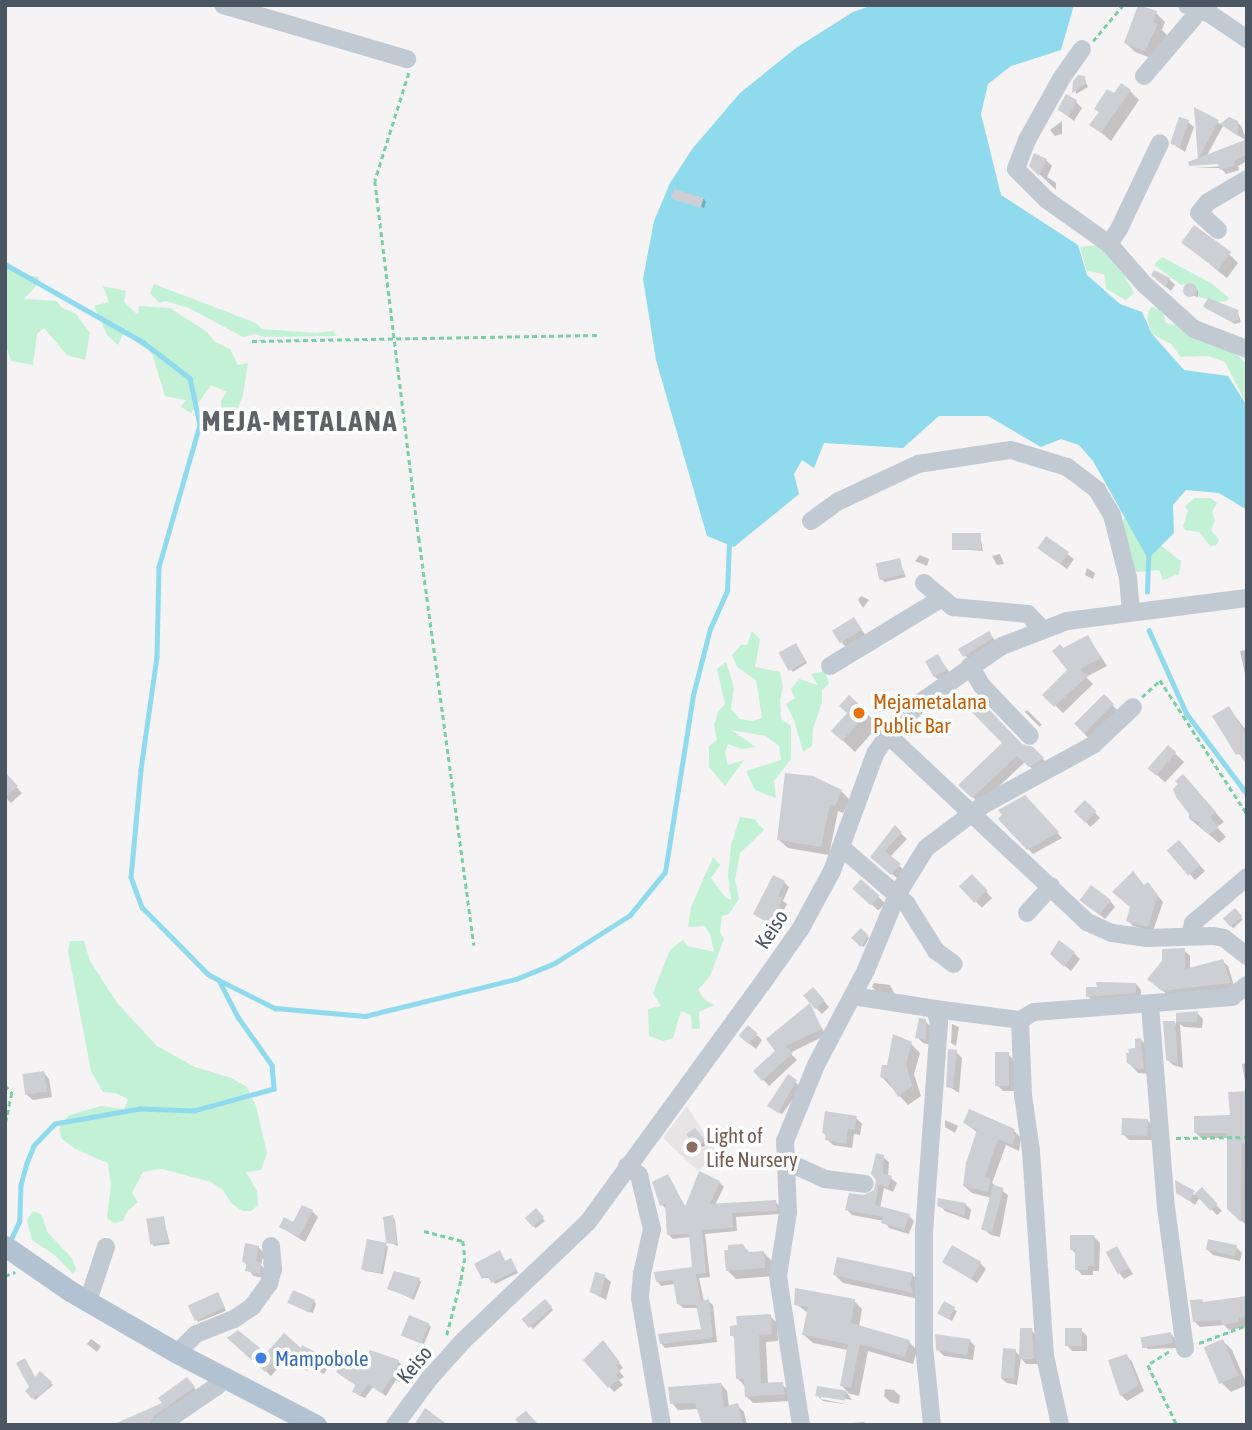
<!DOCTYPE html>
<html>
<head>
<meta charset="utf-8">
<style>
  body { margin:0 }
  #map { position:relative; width:1252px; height:1430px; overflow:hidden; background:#f5f3f3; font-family:"Asap Condensed",sans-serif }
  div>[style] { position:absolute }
  .education>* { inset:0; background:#e6e4e5 }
  .green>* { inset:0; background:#c3f1d5 }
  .water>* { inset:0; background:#90daee }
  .shadow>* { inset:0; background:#0003; transform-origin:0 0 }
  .stream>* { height:4.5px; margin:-2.25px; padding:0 2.25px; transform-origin:2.25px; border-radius:2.25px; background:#90daee }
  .building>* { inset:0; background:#cdcfd5; transform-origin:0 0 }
  .round { border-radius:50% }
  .path>* { height:2.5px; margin-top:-1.25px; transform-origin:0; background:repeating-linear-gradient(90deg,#7ad0a6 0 5px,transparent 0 8.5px) }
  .minor>* { height:18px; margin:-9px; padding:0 9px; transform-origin:9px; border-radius:9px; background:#c1cad2 }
  .major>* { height:21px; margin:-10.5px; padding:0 10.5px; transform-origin:10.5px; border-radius:10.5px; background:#b3c2d1 }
  .dots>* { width:19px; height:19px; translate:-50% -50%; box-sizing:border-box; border:4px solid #fff; border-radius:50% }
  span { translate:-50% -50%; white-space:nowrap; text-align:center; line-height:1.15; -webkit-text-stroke:7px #fff; paint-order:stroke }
  .food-label { font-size:21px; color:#c56008 }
  .left { translate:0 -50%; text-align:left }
  .street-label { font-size:21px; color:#4a5661 }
  .education-label { font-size:21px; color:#785e54 }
  .shop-label { font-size:21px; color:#366cbe }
  .district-label { font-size:28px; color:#5f6368; font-weight:700; letter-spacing:2px }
  .frame { position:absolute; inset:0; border:7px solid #4a5661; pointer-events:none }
</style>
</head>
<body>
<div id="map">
  <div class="education">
    <i style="clip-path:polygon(687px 1106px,718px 1155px,698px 1171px,663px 1138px)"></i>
  </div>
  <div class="green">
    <i style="clip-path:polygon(1098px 245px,1124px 275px,1134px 293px,1126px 300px,1106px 289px,1104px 274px,1087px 271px,1080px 247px)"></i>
    <i style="clip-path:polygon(1162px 257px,1211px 283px,1229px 298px,1227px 301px,1217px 302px,1199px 297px,1192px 283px,1181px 285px,1156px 266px,1155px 263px)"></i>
    <i style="clip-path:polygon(5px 264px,16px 273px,39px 277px,36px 286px,24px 299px,57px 301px,61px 307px,76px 314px,90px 333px,85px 360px,67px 355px,44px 328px,37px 334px,33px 365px,11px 361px,5px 343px)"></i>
    <i style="clip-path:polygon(154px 284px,256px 323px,262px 329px,316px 333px,333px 331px,337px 336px,264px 337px,255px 334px,243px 337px,189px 308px,166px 301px,159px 303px,150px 293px)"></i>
    <i style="clip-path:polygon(103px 286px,126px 291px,124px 302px,138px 315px,139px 306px,170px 308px,207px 332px,215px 342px,230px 349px,238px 365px,248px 363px,243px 395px,234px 418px,226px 420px,222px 414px,221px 400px,227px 392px,211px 385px,191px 413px,181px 407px,186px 400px,165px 396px,152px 353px,133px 340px,126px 328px,118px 345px,107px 335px,94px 306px,109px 302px)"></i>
    <i style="clip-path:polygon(1151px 307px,1162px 310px,1166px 323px,1182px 326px,1233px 351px,1247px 364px,1247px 405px,1225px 362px,1208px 356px,1181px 357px,1171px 344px,1152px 334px,1147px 316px)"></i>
    <i style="clip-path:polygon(1195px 498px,1210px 498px,1217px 503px,1212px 512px,1215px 520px,1211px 530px,1219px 540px,1216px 545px,1210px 546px,1199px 532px,1185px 530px,1183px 526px,1188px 511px,1185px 506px)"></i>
    <i style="clip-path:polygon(1125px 518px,1181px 561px,1179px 574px,1163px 580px,1159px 570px,1137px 572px,1132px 566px,1122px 522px)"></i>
    <i style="clip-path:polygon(752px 631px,760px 639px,755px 667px,780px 672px,783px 686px,780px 700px,781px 719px,791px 726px,791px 759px,774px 781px,776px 798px,755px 790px,746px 771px,781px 760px,779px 746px,766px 736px,731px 730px,756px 747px,742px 749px,728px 744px,725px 753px,728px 765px,744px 760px,725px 786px,709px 767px,709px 746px,717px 740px,714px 725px,718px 712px,725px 704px,717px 669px,726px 662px,734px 687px,731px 709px,740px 719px,752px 721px,762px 718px,756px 680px,737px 667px,732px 655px,741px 645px,747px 645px)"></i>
    <i style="clip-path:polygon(825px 671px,829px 684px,822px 690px,822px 702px,813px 729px,812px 746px,803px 752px,794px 720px,786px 704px,795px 698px,791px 689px,799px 679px,818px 685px,811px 674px)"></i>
    <i style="clip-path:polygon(740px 817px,754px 819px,764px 830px,740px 853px,735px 880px,739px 899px,729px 914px,722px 916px,720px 932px,724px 939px,710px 976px,698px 990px,705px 1000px,714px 1005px,699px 1012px,700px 1029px,692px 1029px,691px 1015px,681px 1011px,673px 1038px,663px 1041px,649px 1036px,648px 1009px,661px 1006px,653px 993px,670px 950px,683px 940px,688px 946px,714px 952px,710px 934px,704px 926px,688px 927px,691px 907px,713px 857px,720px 865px,711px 878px,725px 897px,731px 900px,728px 875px,731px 845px)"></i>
    <i style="clip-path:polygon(70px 941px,84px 941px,90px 961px,117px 1003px,157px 1046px,195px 1067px,231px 1078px,247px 1087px,256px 1106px,267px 1153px,261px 1170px,246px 1172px,257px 1191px,258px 1205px,251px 1211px,242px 1211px,231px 1203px,223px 1190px,211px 1182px,162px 1169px,152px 1170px,143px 1172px,132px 1193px,138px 1202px,127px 1212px,123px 1221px,114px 1223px,107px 1218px,111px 1186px,108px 1163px,75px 1149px,62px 1139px,59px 1129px,69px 1115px,101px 1106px,124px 1109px,128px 1099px,115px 1093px,103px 1092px,91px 1071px,68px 951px)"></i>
    <i style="clip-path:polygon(33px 1211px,41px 1214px,48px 1233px,72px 1258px,76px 1269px,73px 1274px,56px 1256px,32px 1240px,27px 1220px)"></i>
  </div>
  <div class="water">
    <i style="clip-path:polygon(873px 5px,1074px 5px,1061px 50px,1011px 66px,988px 84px,981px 114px,1001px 195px,1078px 245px,1087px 275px,1120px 304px,1142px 312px,1152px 334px,1184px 370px,1228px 376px,1247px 406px,1247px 510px,1219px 493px,1186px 490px,1173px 505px,1174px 533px,1148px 559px,1093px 461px,1079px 445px,1061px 439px,1041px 447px,988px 416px,939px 416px,903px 448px,824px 443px,814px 468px,802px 460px,794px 474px,799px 494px,734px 547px,707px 536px,656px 360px,643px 279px,654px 221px,670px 183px,693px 148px,740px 93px,796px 48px,853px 12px)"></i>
  </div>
  <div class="shadow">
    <i style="clip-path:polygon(1156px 13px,1165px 22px,1162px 30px,1167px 35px,1154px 59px,1135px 52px,1126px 43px)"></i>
    <i style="clip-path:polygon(1084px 78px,1088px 87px,1076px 94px,1075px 82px)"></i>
    <i style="clip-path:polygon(1130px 91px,1139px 100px,1111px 141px,1092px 125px)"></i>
    <i style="clip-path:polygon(1076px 102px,1082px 108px,1074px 121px,1059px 110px)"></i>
    <i style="clip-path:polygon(1196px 110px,1222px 125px,1236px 121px,1241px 126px,1247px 141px,1223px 126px,1206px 157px,1247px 141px,1247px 161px,1238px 166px,1239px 170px,1226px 174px,1221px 168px,1193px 168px,1227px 166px,1227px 162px,1190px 165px,1199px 160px)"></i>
    <i style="clip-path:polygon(1062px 121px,1062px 134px,1055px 136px,1050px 130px)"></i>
    <i style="clip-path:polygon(1188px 122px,1194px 127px,1185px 152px,1173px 144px)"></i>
    <i style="clip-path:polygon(1046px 160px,1052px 166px,1047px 177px,1056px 183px,1056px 190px,1031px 166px)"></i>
    <i style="clip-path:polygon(673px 198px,704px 199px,706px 202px,704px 208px)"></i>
    <i style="clip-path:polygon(1182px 242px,1229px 254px,1238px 263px,1227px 278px)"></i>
    <i style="clip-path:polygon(1169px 279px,1175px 285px,1171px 291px,1159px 281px)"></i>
    <i style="clip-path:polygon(1191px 285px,1198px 291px,1198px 297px,1189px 295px,1185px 286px)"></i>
    <i style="clip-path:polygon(1208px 309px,1238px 313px,1241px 322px,1235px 324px)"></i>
    <i style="clip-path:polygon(980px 535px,983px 551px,954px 549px)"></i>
    <i style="clip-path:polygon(1046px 538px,1074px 559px,1067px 569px,1045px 553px)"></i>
    <i style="clip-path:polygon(1000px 554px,1004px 564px,997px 565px,992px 556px)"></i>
    <i style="clip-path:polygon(920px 555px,929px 559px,927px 566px,915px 561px)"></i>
    <i style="clip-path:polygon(899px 560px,906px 577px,885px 582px,882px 580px)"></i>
    <i style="clip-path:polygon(1087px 568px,1095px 573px,1093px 579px,1085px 575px)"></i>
    <i style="clip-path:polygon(861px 596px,869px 600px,863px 608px,858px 600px)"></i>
    <i style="clip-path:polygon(854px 620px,867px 637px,848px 649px,842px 643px)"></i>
    <i style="clip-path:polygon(989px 633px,998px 644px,970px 662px,961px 649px)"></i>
    <i style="clip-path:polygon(1088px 637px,1107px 666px,1086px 677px,1093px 684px,1063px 713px,1045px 695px,1070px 670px,1063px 650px)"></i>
    <i style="clip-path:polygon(798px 648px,807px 663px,793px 672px,791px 670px)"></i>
    <i style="clip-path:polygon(1247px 650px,1247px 683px,1240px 651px)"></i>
    <i style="clip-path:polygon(938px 656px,952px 676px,941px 682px,935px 677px)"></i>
    <i style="left:1104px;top:696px;width:21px;height:40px;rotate:47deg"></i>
    <i style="clip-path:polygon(1228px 708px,1247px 731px,1247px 763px)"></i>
    <i style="left:1027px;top:710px;width:21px;height:3px;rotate:45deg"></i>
    <i style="clip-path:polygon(866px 713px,879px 725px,855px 752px,833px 731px)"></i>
    <i style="clip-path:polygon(1021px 746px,1032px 748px,1050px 766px,1037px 773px,1025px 762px,980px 804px,960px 785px)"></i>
    <i style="left:1168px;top:747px;width:22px;height:28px;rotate:43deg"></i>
    <i style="clip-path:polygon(5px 774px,22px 793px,11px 803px,5px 797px)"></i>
    <i style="clip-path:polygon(1192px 786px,1224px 822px,1217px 827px,1226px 837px,1219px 843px,1190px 819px)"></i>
    <i style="clip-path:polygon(841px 791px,850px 800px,843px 813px,838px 811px,829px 855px,788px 848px,779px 840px)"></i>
    <i style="clip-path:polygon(1025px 797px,1062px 838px,1033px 854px,1001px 819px)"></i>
    <i style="left:1085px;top:802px;width:22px;height:13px;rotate:47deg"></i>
    <i style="clip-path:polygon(895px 828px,907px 839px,890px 857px,905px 871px,898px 879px,878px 862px)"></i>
    <i style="clip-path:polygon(1184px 848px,1205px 871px,1195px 880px,1169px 851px)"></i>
    <i style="left:972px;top:876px;width:30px;height:14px;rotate:48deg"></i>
    <i style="clip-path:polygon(784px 882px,789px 887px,783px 901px,787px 904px,775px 927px,755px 913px)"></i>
    <i style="left:861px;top:882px;width:32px;height:10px;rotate:41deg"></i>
    <i style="clip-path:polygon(1145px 887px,1153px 890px,1163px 902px,1153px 931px,1133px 926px,1128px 921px)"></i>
    <i style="clip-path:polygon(1110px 901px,1115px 907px,1105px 919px,1088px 905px)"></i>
    <i style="left:1234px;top:910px;width:13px;height:13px;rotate:48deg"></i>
    <i style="clip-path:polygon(861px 930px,869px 938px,864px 947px,853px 938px)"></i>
    <i style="clip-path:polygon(1184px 950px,1190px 956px,1190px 970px,1222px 961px,1228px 966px,1235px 989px,1169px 996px,1155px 984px)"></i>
    <i style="clip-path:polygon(1074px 953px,1080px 959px,1071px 971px,1058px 960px)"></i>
    <i style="clip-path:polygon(874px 983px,890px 985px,895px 995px,877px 992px,872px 987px)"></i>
    <i style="clip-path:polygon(1136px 984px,1141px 990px,1141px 998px,1094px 1002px,1088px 996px)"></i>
    <i style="clip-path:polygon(819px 995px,829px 1007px,822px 1014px,816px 1008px)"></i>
    <i style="clip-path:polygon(809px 1006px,826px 1035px,790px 1053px,797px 1060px,769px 1086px,755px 1071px,778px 1051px)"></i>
    <i style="clip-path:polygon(1197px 1013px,1203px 1019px,1202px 1028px,1184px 1027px,1180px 1024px,1183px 1068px,1173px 1065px,1167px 1059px,1178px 1014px)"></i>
    <i style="clip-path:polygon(925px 1021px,931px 1027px,931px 1045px,923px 1043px,917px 1037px)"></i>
    <i style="clip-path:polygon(952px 1024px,959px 1027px,956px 1046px,951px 1043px)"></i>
    <i style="clip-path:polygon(757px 1035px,762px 1040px,756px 1049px,747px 1042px)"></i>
    <i style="clip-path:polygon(1141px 1040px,1146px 1045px,1149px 1074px,1138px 1073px,1129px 1063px)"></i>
    <i style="clip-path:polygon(911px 1044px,920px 1053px,914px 1074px,921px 1096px,908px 1105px,881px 1076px)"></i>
    <i style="clip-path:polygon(956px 1052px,962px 1058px,959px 1093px,948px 1086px)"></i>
    <i style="clip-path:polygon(1008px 1054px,1014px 1060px,1015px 1091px,1003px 1091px,997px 1085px)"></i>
    <i style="clip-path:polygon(1247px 1063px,1247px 1092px,1242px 1064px)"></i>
    <i style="clip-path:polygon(44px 1073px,49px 1079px,52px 1097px,33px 1100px,27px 1095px)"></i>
    <i style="left:788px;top:1077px;width:17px;height:34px;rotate:36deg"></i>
    <i style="clip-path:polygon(1247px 1093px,1246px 1225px,1229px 1208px,1229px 1138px,1201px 1138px,1196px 1133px,1232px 1117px)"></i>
    <i style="clip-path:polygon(856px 1118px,862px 1124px,860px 1135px,854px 1134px,852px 1148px,833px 1145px,827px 1139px,824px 1132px)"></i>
    <i style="clip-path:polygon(945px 1120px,958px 1126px,955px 1133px,945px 1127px)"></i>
    <i style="clip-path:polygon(1147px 1120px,1153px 1126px,1153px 1140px,1129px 1140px,1123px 1134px)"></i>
    <i style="clip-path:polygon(965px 1123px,1014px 1131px,1021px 1138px,1019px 1151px,1006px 1145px,992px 1183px,1008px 1195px,1000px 1237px,991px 1235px,985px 1230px,992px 1198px,972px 1193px,964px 1186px,978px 1133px)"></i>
    <i style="clip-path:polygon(695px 1130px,707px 1144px,699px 1149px,697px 1147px)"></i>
    <i style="clip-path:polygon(883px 1157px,889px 1162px,888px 1176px,897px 1183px,893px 1192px,884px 1188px,880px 1208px,909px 1216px,914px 1221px,909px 1234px,889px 1228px,884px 1221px,852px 1215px,847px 1210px,876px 1191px)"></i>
    <i style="clip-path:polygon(668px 1176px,686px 1208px,719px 1182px,724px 1187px,715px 1205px,775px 1202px,780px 1206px,780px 1214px,736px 1217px,737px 1231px,705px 1234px,710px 1277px,699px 1278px,704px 1302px,708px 1301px,713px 1305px,717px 1342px,665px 1348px,661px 1343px,703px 1331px,698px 1308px,683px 1308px,679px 1304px,675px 1284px,661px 1286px,657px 1281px,694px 1268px,691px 1237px,673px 1239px,669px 1235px,666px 1209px,662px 1205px)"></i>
    <i style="clip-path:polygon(1202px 1190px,1222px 1211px,1217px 1215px,1200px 1197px,1195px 1205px,1178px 1192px,1196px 1195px)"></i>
    <i style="clip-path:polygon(965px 1204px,971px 1210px,969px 1220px,945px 1211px,939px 1205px)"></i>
    <i style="left:536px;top:1210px;width:14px;height:12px;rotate:51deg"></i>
    <i style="clip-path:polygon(312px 1211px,318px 1217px,305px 1242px,281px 1227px,294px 1224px)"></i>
    <i style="clip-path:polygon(393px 1217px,395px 1220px,398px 1246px,388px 1242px)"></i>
    <i style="clip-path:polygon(163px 1218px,170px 1244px,154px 1246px,152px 1244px)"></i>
    <i style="clip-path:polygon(1094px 1237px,1100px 1243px,1099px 1271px,1093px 1271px,1093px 1275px,1082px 1275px,1077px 1269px,1077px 1255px,1071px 1249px)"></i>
    <i style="clip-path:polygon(386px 1245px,388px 1247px,383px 1274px,365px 1271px,363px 1268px)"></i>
    <i style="clip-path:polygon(742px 1245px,750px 1253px,763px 1252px,773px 1262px,774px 1276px,736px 1279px,727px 1270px)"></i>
    <i style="clip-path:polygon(258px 1247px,264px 1253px,261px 1265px,266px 1270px,265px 1278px,253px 1276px,244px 1261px)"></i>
    <i style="clip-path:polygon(1236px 1247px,1242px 1253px,1240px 1261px,1213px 1255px,1207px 1249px)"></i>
    <i style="clip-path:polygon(1117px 1248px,1133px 1274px,1124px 1279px,1119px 1273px)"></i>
    <i style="clip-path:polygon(500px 1253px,506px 1262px,513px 1262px,518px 1273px,495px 1284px,491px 1278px,484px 1278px,477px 1265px)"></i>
    <i style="clip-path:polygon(944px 1262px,980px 1263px,986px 1269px,977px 1283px)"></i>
    <i style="clip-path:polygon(912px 1274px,919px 1282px,919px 1299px,843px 1283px,835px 1275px)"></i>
    <i style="clip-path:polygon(605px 1277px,611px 1282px,606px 1300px,591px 1292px)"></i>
    <i style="clip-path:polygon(419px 1280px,421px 1282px,414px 1300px,389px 1288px)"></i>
    <i style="clip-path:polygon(220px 1297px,226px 1311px,198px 1322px,190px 1307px)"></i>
    <i style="clip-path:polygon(1247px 1298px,1247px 1327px,1229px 1330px,1224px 1325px,1200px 1327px,1194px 1321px)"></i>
    <i style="clip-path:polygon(314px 1301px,316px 1304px,313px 1313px,293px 1305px)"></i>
    <i style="clip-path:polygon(854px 1301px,862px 1309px,859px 1327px,909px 1342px,917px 1350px,913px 1364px,868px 1351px,859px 1396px,847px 1393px,852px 1400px,821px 1395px,821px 1399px,851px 1405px,823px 1401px,817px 1395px,818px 1388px,849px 1393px,842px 1386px,848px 1350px,813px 1343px,804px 1335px,808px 1313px,796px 1304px)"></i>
    <i style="clip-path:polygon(545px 1302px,553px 1310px,533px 1329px,524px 1319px)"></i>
    <i style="clip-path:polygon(944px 1304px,957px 1311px,952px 1321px,942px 1315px)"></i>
    <i style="clip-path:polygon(770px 1316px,777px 1323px,778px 1341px,766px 1342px,768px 1385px,782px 1384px,789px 1391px,791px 1401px,753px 1403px,746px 1396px,746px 1387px,738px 1379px,736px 1339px,732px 1335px,738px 1326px)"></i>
    <i style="clip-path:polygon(428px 1324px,431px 1327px,424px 1344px,403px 1335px)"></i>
    <i style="clip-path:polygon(1031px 1330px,1037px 1336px,1039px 1364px,1026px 1364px,1021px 1358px,1017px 1385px,1007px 1383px,1001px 1378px,1015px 1351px,1021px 1357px)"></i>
    <i style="clip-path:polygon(1081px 1330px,1087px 1336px,1087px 1351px,1072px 1351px,1067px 1345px)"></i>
    <i style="clip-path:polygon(1171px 1334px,1176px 1340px,1178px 1348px,1148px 1349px,1142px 1344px)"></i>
    <i style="clip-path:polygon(230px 1338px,266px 1355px,301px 1350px,303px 1347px,330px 1364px,324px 1374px,309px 1366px,307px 1371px,286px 1359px,271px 1376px)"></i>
    <i style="clip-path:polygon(91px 1339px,101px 1346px,97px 1352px,87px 1344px)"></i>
    <i style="clip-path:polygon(969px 1340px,975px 1346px,973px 1360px,944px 1356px,938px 1350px)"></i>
    <i style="clip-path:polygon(1223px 1341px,1232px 1350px,1247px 1385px,1231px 1392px,1222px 1383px)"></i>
    <i style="clip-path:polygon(603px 1342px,623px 1368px,619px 1371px,624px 1377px,619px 1380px,623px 1385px,614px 1392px,585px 1360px)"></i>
    <i style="clip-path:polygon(1127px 1356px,1132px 1362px,1144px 1391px,1127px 1401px,1121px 1395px,1110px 1361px)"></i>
    <i style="clip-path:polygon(369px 1357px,398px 1361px,402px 1365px,401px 1369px,411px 1376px,407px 1385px,396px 1380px,386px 1396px,373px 1387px,365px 1398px,358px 1395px,354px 1391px,357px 1385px,351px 1369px)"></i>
    <i style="clip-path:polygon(40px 1373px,53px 1385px,35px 1400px,27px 1391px)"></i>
    <i style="clip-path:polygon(187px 1379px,201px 1396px,161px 1425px,122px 1425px,164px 1404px)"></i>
    <i style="clip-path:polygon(721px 1384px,727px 1391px,729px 1407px,737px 1405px,744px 1412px,747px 1425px,705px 1425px,699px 1409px,678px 1410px,672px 1403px)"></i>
    <i style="clip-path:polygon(885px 1389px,894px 1390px,900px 1396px,899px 1404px,890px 1402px,884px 1396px)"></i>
    <i style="clip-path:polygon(864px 1422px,867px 1425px,852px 1425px,852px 1423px)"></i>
  </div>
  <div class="stream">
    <i style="left:5px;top:264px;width:159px;rotate:29.5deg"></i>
    <i style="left:143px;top:342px;width:59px;rotate:37.5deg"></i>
    <i style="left:190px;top:378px;width:48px;rotate:78deg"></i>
    <i style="left:200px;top:425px;width:148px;rotate:106.1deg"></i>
    <i style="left:159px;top:567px;width:90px;rotate:91.3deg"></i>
    <i style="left:157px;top:657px;width:114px;rotate:98.1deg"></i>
    <i style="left:141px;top:770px;width:107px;rotate:95.3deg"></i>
    <i style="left:131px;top:877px;width:32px;rotate:70deg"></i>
    <i style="left:142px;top:907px;width:94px;rotate:45.4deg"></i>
    <i style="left:208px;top:974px;width:13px;rotate:29deg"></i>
    <i style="left:219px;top:980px;width:42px;rotate:62.8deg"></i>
    <i style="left:238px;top:1017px;width:59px;rotate:54.7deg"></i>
    <i style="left:272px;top:1065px;width:24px;rotate:85deg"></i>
    <i style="left:274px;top:1089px;width:83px;rotate:164.6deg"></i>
    <i style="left:194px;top:1111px;width:54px;rotate:-177.9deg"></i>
    <i style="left:140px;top:1109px;width:86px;rotate:170deg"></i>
    <i style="left:55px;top:1124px;width:30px;rotate:134deg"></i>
    <i style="left:34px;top:1146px;width:18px;rotate:112deg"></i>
    <i style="left:27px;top:1163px;width:23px;rotate:105deg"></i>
    <i style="left:21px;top:1185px;width:36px;rotate:92deg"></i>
    <i style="left:20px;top:1221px;width:23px;rotate:115deg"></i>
    <i style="left:1147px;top:592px;width:37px;rotate:-88deg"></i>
    <i style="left:1149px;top:630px;width:92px;rotate:65.7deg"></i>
    <i style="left:1187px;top:714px;width:100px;rotate:53.1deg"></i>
    <i style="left:219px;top:980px;width:63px;rotate:26.6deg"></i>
    <i style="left:275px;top:1008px;width:90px;rotate:5.1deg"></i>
    <i style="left:365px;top:1016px;width:155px;rotate:-13.8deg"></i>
    <i style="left:516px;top:979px;width:42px;rotate:-22.3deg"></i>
    <i style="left:555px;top:963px;width:89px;rotate:-32.6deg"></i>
    <i style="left:630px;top:915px;width:55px;rotate:-50.9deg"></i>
    <i style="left:665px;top:872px;width:179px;rotate:-81deg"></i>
    <i style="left:693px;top:695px;width:68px;rotate:-75.6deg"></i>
    <i style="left:710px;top:629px;width:42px;rotate:-65.9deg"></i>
    <i style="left:727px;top:591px;width:48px;rotate:-87.6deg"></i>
  </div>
  <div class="building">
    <i style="clip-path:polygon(1138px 5px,1157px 11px,1153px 22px,1158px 24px,1145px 51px,1124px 43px)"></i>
    <i style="clip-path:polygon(1078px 75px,1085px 76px,1086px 84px,1072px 93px,1073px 81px)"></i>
    <i style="clip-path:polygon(1121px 83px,1131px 90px,1101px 133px,1089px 125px,1099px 112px,1094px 109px,1107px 89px,1114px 93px)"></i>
    <i style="left:1066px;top:94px;width:13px;height:18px;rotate:29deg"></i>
    <i style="clip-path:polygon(1194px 107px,1219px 120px,1198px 159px)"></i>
    <i style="clip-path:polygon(1179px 117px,1189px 120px,1180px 147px,1171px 144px,1171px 141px)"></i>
    <i style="clip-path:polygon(1229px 117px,1238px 121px,1238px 136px,1220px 124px)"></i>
    <i style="clip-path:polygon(1247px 139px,1247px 154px,1234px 161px,1235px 165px,1220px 170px,1218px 164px,1189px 166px,1188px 162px)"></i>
    <i style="clip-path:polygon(1034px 153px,1047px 159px,1039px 176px,1029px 166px)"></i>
    <i style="left:674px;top:189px;width:31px;height:10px;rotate:17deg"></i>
    <i style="left:1194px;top:225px;width:46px;height:22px;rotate:36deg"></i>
    <i style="clip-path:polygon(1154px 270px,1170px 278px,1165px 287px,1151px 275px)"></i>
    <i class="round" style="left:1183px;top:283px;width:14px;height:14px"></i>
    <i style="clip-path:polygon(1208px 298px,1238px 310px,1239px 320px,1232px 322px,1203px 307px)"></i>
    <i style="left:981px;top:533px;width:17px;height:29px;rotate:90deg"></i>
    <i style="left:1046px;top:536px;width:28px;height:15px;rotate:35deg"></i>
    <i style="left:900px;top:558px;width:17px;height:25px;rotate:77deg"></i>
    <i style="left:854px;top:617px;width:15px;height:26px;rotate:58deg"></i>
    <i style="clip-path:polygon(989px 631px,993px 638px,963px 657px,958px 649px)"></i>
    <i style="clip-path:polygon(1088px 635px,1101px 658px,1080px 669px,1087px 676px,1054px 707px,1042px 695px,1067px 670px,1052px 651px,1060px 644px,1063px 648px)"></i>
    <i style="left:796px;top:643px;width:21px;height:20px;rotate:61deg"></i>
    <i style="left:938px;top:654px;width:18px;height:15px;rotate:61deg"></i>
    <i style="left:1104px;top:694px;width:14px;height:42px;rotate:45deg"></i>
    <i style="clip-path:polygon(849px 695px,868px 712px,842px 741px,831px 731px,847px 713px,839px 706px)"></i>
    <i style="clip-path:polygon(970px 695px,975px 700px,977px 697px,1022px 744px,1033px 747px,1044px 758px,1029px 767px,1017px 756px,972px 798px,958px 785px,1002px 743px,963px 703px)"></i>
    <i style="clip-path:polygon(1229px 706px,1247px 736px,1247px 765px,1239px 754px,1236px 755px,1212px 716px)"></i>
    <i style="left:1168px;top:745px;width:11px;height:31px;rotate:41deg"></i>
    <i style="clip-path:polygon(5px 772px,18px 786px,5px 797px)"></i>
    <i style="clip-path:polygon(785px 773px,813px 776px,842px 790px,835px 806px,830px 804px,821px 847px,777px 840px)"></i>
    <i style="clip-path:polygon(1183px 774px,1216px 812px,1210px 817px,1218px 827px,1209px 835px,1198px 824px,1200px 822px,1189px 819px,1189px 814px,1176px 797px,1173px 789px,1178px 784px,1175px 781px)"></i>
    <i style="clip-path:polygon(1025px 795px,1059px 832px,1027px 850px,998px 819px,1002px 815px,998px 810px)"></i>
    <i style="left:1085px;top:800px;width:16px;height:16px;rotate:45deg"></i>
    <i style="clip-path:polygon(895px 825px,902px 832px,885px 851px,901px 864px,891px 875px,870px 857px)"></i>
    <i style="left:1179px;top:840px;width:33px;height:16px;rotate:50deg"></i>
    <i style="clip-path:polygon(1133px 871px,1144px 885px,1148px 882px,1158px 895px,1148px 927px,1126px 921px,1130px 907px,1112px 892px)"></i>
    <i style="left:972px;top:874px;width:23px;height:18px;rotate:47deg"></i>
    <i style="clip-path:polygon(773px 875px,785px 881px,778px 896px,783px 898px,770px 924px,753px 914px)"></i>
    <i style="left:861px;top:879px;width:25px;height:13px;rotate:42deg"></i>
    <i style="left:1091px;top:885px;width:25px;height:19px;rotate:37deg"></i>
    <i style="left:1235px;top:908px;width:11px;height:16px;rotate:49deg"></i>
    <i style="clip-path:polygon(861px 928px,868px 935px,861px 947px,851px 938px)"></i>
    <i style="clip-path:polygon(1059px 940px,1075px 952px,1064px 967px,1050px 954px)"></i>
    <i style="clip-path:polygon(1185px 948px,1185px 969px,1223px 959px,1231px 983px,1162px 991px,1147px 979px,1162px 961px,1162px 949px)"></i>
    <i style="clip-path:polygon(1096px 982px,1136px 983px,1136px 993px,1086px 997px,1086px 987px,1097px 987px)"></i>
    <i style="left:813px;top:987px;width:18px;height:13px;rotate:49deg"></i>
    <i style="clip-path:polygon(810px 1003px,822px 1029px,786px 1046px,793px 1053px,762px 1081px,753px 1071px,775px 1051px,766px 1039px)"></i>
    <i style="clip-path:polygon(1198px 1011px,1197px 1022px,1176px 1022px,1176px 1013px)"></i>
    <i style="clip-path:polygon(919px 1018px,926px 1019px,926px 1040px,915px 1038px)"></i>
    <i style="clip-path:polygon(1163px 1021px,1175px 1021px,1178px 1064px,1166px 1060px)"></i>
    <i style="left:748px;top:1025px;width:13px;height:14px;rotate:42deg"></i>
    <i style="clip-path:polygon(893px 1034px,912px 1042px,906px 1064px,912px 1086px,898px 1097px,887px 1079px,880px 1077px,882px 1065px,887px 1065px)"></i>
    <i style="clip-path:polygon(1141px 1038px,1144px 1069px,1138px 1069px,1127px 1063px,1126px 1053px,1129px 1053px,1128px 1049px,1135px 1048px,1135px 1039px)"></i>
    <i style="clip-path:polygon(948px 1049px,957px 1050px,953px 1088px,946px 1087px)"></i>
    <i style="left:995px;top:1052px;width:14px;height:34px"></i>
    <i style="left:44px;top:1071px;width:21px;height:22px;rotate:82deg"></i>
    <i style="clip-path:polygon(788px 1074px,797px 1080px,778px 1113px,767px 1106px)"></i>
    <i style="clip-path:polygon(1247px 1091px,1247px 1143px,1242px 1143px,1241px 1222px,1227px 1209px,1227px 1133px,1194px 1133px,1194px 1116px,1230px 1115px,1228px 1092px)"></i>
    <i style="clip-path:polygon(969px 1109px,1015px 1129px,1013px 1134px,1016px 1135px,1012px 1145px,998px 1139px,985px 1177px,991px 1179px,988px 1192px,963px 1186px,966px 1163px,977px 1130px,963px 1123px)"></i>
    <i style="clip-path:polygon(825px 1111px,857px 1116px,855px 1130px,848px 1129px,846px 1144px,825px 1140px,826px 1134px,822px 1133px)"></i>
    <i style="left:1122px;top:1118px;width:26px;height:17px;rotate:2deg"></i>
    <i style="clip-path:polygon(695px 1128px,706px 1141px,695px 1148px,686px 1134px)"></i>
    <i style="clip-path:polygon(876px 1153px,884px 1155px,883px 1173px,892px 1176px,888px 1188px,879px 1184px,875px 1205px,910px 1214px,904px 1230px,881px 1223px,883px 1217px,845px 1210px,849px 1193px,864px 1195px,874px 1190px,876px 1180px,871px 1174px)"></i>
    <i style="clip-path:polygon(699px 1171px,720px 1181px,710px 1204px,776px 1200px,777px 1211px,732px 1213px,733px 1228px,702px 1230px,706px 1273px,696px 1274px,701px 1301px,709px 1299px,713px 1338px,660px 1344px,658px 1334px,701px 1329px,696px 1305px,677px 1304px,673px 1280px,656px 1282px,654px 1272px,692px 1267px,689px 1234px,667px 1235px,665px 1204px,660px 1206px,652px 1182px,668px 1174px,685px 1207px)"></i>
    <i style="clip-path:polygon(1175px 1180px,1195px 1191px,1189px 1201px,1176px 1193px)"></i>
    <i style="left:993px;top:1185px;width:11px;height:46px;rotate:15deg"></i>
    <i style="left:1202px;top:1187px;width:23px;height:10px;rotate:47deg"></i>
    <i style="clip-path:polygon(938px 1198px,966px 1203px,964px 1216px,937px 1206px)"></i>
    <i style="clip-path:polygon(302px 1205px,313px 1210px,299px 1237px,279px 1227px,284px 1217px,293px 1222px)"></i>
    <i style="left:536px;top:1208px;width:12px;height:15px;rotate:48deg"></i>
    <i style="clip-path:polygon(393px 1215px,397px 1244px,386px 1243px,383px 1217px)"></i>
    <i style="left:164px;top:1216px;width:26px;height:18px;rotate:81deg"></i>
    <i style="clip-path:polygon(1070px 1235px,1094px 1235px,1094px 1266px,1088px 1266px,1088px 1270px,1075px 1270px,1075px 1250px,1070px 1250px)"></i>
    <i style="left:367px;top:1239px;width:20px;height:31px;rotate:11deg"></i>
    <i style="left:1208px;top:1239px;width:30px;height:11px;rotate:12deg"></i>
    <i style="clip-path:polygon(245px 1243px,259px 1246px,256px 1261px,261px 1262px,260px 1274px,245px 1271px,247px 1263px,242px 1262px)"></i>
    <i style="clip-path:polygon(743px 1244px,747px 1252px,764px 1251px,765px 1268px,726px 1271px,724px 1250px,728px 1250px,728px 1245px)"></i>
    <i style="left:952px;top:1245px;width:34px;height:20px;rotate:30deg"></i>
    <i style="left:1117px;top:1246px;width:25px;height:13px;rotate:61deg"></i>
    <i style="clip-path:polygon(500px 1250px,505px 1261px,511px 1258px,517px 1270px,491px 1283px,488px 1276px,482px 1279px,474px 1264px)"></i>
    <i style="clip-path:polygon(837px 1257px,913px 1273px,910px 1284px,913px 1293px,833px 1275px)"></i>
    <i style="clip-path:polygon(394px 1271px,420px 1278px,412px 1298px,387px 1289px)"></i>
    <i style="left:595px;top:1272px;width:11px;height:21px;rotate:15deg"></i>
    <i style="clip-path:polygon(795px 1288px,855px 1299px,851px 1323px,910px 1340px,905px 1357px,860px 1344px,851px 1388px,840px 1386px,848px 1344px,802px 1335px,808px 1307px,794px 1305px)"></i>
    <i style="left:293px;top:1290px;width:24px;height:14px;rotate:24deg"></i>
    <i style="left:218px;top:1292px;width:17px;height:33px;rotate:66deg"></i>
    <i style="clip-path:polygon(1247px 1296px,1247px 1317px,1239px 1318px,1239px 1322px,1222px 1325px,1221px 1320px,1193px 1322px,1190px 1300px,1202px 1299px,1203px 1302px)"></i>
    <i style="left:545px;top:1299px;width:11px;height:31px;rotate:49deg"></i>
    <i style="left:944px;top:1301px;width:13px;height:14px;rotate:29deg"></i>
    <i style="clip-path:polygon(771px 1314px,772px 1334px,759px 1335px,761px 1383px,783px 1382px,785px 1394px,745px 1397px,744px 1379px,736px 1379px,734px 1336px,730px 1336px,730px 1326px,737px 1325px,736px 1316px)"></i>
    <i style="left:409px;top:1315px;width:22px;height:22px;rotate:22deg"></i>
    <i style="clip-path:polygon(1020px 1328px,1032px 1328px,1034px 1359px,1019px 1359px)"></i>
    <i style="left:1082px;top:1328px;width:18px;height:17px;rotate:90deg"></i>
    <i style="clip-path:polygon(238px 1330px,266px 1353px,284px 1333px,301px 1348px,302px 1345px,325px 1357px,318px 1370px,304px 1362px,301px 1366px,280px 1355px,265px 1372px,227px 1338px)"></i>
    <i style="left:1171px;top:1332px;width:11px;height:31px;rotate:80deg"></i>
    <i style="clip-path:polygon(935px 1334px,970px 1339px,967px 1355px,936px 1350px)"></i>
    <i style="left:1223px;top:1339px;width:40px;height:21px;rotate:67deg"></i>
    <i style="clip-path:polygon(603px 1340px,620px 1362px,616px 1366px,620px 1371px,616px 1375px,620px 1379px,608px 1388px,583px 1360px)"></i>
    <i style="left:1003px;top:1348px;width:13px;height:30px;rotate:4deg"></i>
    <i style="clip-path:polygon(357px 1350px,368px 1355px,370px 1350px,399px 1360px,397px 1365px,408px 1370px,403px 1382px,392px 1377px,381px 1393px,368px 1384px,360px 1395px,352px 1392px,355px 1385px,336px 1372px,342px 1361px,350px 1366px)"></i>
    <i style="clip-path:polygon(1127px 1354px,1139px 1385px,1120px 1396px,1108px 1360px)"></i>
    <i style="clip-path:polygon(25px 1358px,35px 1377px,40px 1371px,52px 1382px,39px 1397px,37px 1394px,32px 1399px,25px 1391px,29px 1387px,16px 1363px)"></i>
    <i style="clip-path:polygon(187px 1377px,195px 1387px,154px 1416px,149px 1425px,112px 1425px,162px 1403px,158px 1398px)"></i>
    <i style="clip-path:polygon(721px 1383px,724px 1407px,738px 1403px,743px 1425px,702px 1425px,695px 1403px,670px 1404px,668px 1387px)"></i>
    <i style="left:817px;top:1386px;width:30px;height:10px;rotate:9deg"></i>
    <i style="clip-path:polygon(425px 1408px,448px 1425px,414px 1425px)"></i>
    <i style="clip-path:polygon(526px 1411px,539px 1425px,520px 1425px,515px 1419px)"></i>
  </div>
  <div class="path">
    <i style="left:1093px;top:41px;width:47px;rotate:-50.2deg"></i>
    <i style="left:409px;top:73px;width:113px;rotate:107.5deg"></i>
    <i style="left:375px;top:181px;width:360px;rotate:83deg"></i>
    <i style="left:419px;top:538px;width:411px;rotate:82.3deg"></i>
    <i style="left:252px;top:341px;width:347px;rotate:-1deg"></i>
    <i style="left:1142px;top:697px;width:25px;rotate:-43deg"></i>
    <i style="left:1160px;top:680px;width:160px;rotate:57deg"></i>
    <i style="left:5px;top:1085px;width:11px;rotate:49deg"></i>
    <i style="left:12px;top:1093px;width:35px;rotate:102deg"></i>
    <i style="left:1176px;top:1138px;width:71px;rotate:-0.8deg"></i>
    <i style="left:424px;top:1231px;width:40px;rotate:14.4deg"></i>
    <i style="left:463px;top:1241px;width:17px;rotate:83deg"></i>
    <i style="left:465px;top:1258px;width:23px;rotate:100deg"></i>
    <i style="left:461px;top:1281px;width:56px;rotate:104.5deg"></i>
    <i style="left:5px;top:1276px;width:11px;rotate:-22deg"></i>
    <i style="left:1199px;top:1343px;width:51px;rotate:-20.6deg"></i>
    <i style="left:1169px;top:1352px;width:25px;rotate:148deg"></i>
    <i style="left:1148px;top:1365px;width:67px;rotate:64.2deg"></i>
  </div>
  <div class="minor">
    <i style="left:223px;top:5px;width:192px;rotate:16.4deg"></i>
    <i style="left:1187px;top:5px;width:25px;rotate:21deg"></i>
    <i style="left:1210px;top:14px;width:45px;rotate:34deg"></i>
    <i style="left:1082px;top:49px;width:37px;rotate:125deg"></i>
    <i style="left:1061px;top:79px;width:70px;rotate:119.1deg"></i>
    <i style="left:1027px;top:140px;width:31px;rotate:111deg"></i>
    <i style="left:1016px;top:169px;width:44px;rotate:45deg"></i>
    <i style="left:1047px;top:200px;width:76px;rotate:35.4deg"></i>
    <i style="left:1109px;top:244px;width:53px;rotate:48.8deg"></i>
    <i style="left:1144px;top:284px;width:67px;rotate:42deg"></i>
    <i style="left:1194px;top:329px;width:57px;rotate:20.7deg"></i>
    <i style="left:1144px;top:76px;width:88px;rotate:-49.6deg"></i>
    <i style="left:1218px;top:230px;width:25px;rotate:-138deg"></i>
    <i style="left:1199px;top:213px;width:14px;rotate:-51deg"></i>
    <i style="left:1208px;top:202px;width:45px;rotate:-30.5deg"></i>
    <i style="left:1109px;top:244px;width:18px;rotate:-56deg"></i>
    <i style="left:1119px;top:229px;width:95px;rotate:-64.5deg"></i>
    <i style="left:811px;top:521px;width:34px;rotate:-36deg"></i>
    <i style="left:839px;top:501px;width:87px;rotate:-25.1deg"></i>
    <i style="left:918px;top:464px;width:94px;rotate:-8.6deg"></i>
    <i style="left:1011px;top:450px;width:59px;rotate:16.9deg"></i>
    <i style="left:1067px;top:467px;width:38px;rotate:37deg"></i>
    <i style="left:1097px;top:490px;width:29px;rotate:59deg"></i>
    <i style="left:1112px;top:515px;width:65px;rotate:75.7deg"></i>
    <i style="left:1128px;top:578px;width:34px;rotate:85deg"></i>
    <i style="left:924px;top:583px;width:38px;rotate:40deg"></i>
    <i style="left:953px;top:607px;width:75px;rotate:5.3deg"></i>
    <i style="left:1028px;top:614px;width:21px;rotate:47deg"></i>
    <i style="left:830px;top:666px;width:131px;rotate:-31.3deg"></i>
    <i style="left:970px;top:666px;width:23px;rotate:59deg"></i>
    <i style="left:982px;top:686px;width:69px;rotate:46.2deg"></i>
    <i style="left:888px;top:735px;width:273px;rotate:43.2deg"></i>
    <i style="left:1087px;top:922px;width:27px;rotate:24deg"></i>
    <i style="left:1112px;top:933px;width:34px;rotate:8deg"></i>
    <i style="left:1146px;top:938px;width:67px;rotate:-1.7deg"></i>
    <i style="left:1213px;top:936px;width:11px;rotate:10deg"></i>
    <i style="left:1224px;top:938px;width:29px;rotate:38deg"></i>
    <i style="left:842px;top:848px;width:84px;rotate:40.7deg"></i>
    <i style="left:906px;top:903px;width:57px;rotate:58deg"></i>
    <i style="left:936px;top:951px;width:22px;rotate:36deg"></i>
    <i style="left:1027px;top:913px;width:36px;rotate:-48deg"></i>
    <i style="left:1190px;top:936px;width:13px;rotate:-77deg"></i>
    <i style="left:1193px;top:923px;width:71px;rotate:-40.4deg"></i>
    <i style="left:853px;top:996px;width:83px;rotate:9deg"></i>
    <i style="left:935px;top:1009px;width:15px;rotate:74deg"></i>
    <i style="left:939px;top:1023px;width:208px;rotate:94.1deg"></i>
    <i style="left:924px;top:1230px;width:116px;rotate:90deg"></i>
    <i style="left:924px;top:1346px;width:79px;rotate:84.2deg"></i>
    <i style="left:1150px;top:1005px;width:203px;rotate:85.5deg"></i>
    <i style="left:1166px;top:1207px;width:143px;rotate:82.4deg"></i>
    <i style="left:935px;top:1009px;width:86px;rotate:7.4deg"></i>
    <i style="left:1020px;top:1020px;width:16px;rotate:-30deg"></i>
    <i style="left:1034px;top:1012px;width:199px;rotate:-4.3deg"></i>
    <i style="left:1232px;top:997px;width:19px;rotate:-39deg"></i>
    <i style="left:1020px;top:1020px;width:75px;rotate:87.7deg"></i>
    <i style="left:1023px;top:1095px;width:57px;rotate:81.9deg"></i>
    <i style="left:1031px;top:1151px;width:205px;rotate:86.1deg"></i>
    <i style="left:1045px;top:1356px;width:71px;rotate:77.7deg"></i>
    <i style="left:785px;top:1161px;width:44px;rotate:24.2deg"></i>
    <i style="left:825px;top:1179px;width:40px;rotate:7.1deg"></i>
    <i style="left:627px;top:1166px;width:15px;rotate:37deg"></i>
    <i style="left:639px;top:1175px;width:56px;rotate:76.5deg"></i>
    <i style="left:652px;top:1229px;width:46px;rotate:102.5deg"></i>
    <i style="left:642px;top:1274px;width:24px;rotate:95deg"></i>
    <i style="left:640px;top:1298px;width:129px;rotate:80.2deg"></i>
    <i style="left:88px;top:1301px;width:57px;rotate:-71.6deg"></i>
    <i style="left:177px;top:1353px;width:27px;rotate:-45deg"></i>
    <i style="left:196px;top:1334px;width:41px;rotate:-21.5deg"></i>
    <i style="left:234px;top:1319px;width:22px;rotate:-34deg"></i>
    <i style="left:252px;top:1307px;width:29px;rotate:-54deg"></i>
    <i style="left:269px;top:1284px;width:16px;rotate:-75deg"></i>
    <i style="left:273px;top:1269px;width:23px;rotate:-95deg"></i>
    <i style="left:160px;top:1425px;width:69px;rotate:-34.4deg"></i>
    <i style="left:217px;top:1386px;width:12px;rotate:-55deg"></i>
    <i style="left:395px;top:1425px;width:57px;rotate:-53.5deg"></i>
    <i style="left:429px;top:1379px;width:51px;rotate:-48.2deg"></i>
    <i style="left:463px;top:1341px;width:173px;rotate:-43.6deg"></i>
    <i style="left:588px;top:1222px;width:293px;rotate:-53.9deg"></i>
    <i style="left:761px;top:985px;width:70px;rotate:-54.9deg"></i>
    <i style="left:801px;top:928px;width:65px;rotate:-61.5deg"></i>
    <i style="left:832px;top:871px;width:125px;rotate:-69.8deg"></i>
    <i style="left:875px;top:754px;width:23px;rotate:-56deg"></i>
    <i style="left:888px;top:735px;width:47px;rotate:-45deg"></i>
    <i style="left:921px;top:702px;width:98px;rotate:-34.7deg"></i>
    <i style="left:1002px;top:646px;width:70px;rotate:-21deg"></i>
    <i style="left:1067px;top:621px;width:181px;rotate:-7.3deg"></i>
    <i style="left:801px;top:1425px;width:151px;rotate:-98.8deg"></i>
    <i style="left:778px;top:1276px;width:65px;rotate:-81.1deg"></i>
    <i style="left:788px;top:1212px;width:71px;rotate:-92.4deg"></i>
    <i style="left:785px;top:1141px;width:82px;rotate:-67.8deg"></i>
    <i style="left:816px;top:1065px;width:107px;rotate:-62.2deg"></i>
    <i style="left:866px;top:970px;width:81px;rotate:-67.5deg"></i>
    <i style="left:897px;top:895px;width:55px;rotate:-58.3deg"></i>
    <i style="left:926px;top:848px;width:71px;rotate:-37deg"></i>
    <i style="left:983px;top:805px;width:125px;rotate:-28.6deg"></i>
    <i style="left:1093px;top:745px;width:55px;rotate:-43.5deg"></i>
  </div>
  <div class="major">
    <i style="left:5px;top:1246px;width:79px;rotate:34.7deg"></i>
    <i style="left:70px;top:1291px;width:124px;rotate:30.1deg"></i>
    <i style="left:177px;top:1353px;width:157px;rotate:27.4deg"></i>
  </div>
  <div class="dots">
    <i style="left:859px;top:713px;background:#e8710a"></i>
    <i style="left:692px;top:1147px;background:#8d6e63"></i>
    <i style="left:261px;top:1358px;background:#3f7fe0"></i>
  </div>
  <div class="food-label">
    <span class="left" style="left:873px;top:713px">Mejametalana<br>Public Bar</span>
  </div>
  <div class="street-label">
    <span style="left:771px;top:929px;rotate:-57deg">Keiso</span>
    <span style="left:414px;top:1364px;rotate:-50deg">Keiso</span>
  </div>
  <div class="education-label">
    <span class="left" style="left:706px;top:1147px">Light of<br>Life Nursery</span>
  </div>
  <div class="shop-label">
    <span class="left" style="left:275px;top:1358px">Mampobole</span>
  </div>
  <div class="district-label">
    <span style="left:300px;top:421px">MEJA-METALANA</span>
  </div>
  <div class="frame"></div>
</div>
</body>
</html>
